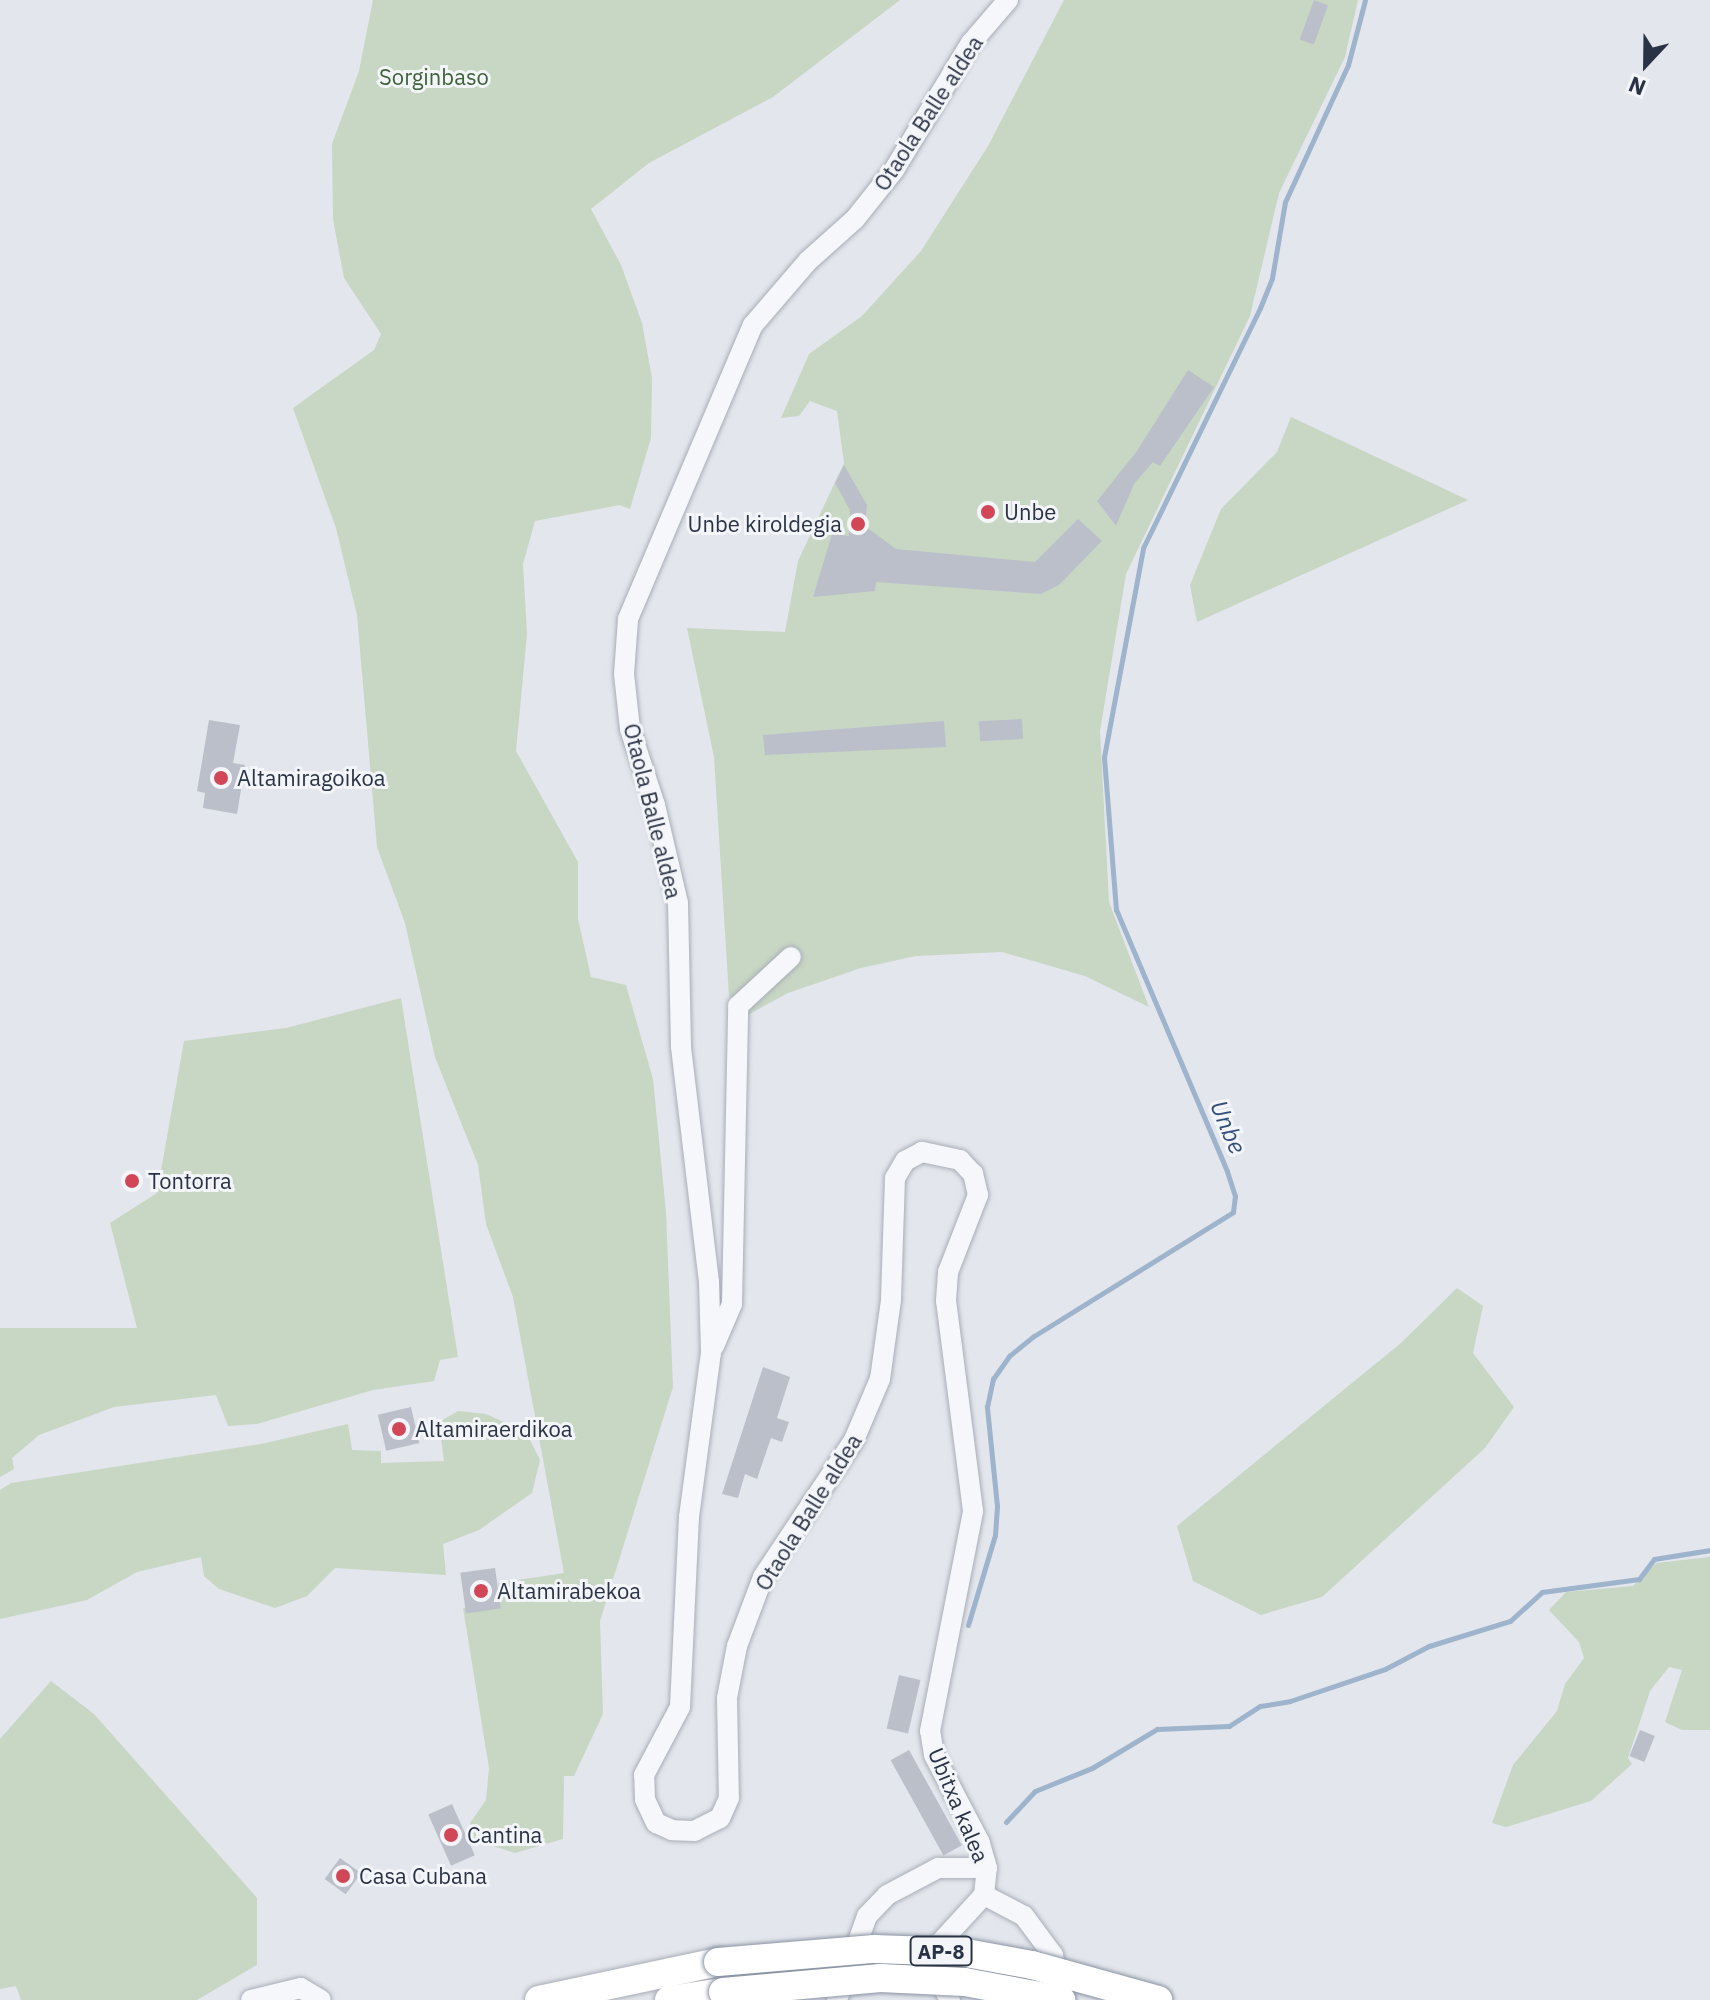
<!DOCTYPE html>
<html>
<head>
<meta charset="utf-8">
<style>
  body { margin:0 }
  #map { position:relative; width:1710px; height:2000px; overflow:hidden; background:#e3e6ec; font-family:"IBM Plex Sans",sans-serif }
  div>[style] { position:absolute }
  .green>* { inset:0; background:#c8d6c4 }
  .stream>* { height:5px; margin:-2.5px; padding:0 2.5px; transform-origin:2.5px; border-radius:2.5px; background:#9eb3cc }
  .building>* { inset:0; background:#babfca; transform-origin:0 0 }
  .roads { filter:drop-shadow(0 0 2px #a8adb7) drop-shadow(0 0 2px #a8adb7) }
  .minor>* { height:20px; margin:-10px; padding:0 10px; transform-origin:10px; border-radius:10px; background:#f6f7fa }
  .highway>* { height:28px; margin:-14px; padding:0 14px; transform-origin:14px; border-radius:14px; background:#fff }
  .bridges { filter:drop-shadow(0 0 2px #8a93a3) drop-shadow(0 0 2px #8a93a3) }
  .highway-bridge>* { height:28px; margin:-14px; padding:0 14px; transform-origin:14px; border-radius:14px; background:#fff }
  .dots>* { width:22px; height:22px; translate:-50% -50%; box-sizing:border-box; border:4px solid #f3f5f9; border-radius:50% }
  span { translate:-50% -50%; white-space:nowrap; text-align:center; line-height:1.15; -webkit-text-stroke:6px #f3f5f9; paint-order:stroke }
  .shield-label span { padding:2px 6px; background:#f3f5f9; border:2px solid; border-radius:6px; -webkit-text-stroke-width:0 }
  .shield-label { font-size:20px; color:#2a3345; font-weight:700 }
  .park-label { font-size:22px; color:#3e6137 }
  .street-label { font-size:22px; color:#2a3345 }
  .poi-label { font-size:22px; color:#2a3345 }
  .left { translate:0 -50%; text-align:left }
  .right { translate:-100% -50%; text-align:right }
  .water-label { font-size:24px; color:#33507a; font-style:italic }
  .north { position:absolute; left:1606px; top:24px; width:80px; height:80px; -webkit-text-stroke:6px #f3f5f9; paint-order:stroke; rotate:202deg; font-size:22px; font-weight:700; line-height:32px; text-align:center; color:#2a3345 }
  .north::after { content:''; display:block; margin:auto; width:28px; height:36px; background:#2a3345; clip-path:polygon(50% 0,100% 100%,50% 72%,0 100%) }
</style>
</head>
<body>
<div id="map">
  <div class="green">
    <i style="clip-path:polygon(373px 0,900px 0,773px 97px,649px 163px,591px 209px,621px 265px,642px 323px,652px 378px,651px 438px,630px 509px,620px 505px,535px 521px,523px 564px,527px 634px,516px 751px,578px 862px,578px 919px,591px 977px,626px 985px,653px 1079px,666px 1212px,673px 1387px,600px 1621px,603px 1714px,574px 1776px,564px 1776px,563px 1839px,515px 1853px,475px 1840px,470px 1823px,486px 1800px,489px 1768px,463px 1608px,501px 1602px,498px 1583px,564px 1573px,513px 1297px,486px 1224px,478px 1165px,435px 1057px,405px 923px,377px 847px,357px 615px,336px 528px,293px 408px,374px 350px,381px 334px,344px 278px,333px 219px,332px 144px,359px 71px)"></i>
    <i style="clip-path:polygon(1064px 0,1358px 0,1345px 57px,1279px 193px,1250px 316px,1126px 574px,1100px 731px,1109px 902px,1149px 1007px,1085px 976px,1002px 952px,916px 956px,861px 968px,788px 993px,746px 1016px,729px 996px,714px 757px,687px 628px,785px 632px,798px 561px,844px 463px,837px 411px,810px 401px,799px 416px,781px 418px,809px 354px,862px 316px,921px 251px,988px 146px)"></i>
    <i style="clip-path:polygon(1291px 417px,1468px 500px,1197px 622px,1190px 585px,1221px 509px,1277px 452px)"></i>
    <i style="clip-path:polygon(401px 998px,458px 1357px,440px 1360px,434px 1381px,373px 1390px,257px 1424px,228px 1426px,216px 1395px,114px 1407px,39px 1435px,12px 1458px,14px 1469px,0 1477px,0 1328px,137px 1328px,110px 1223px,157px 1193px,184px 1041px,286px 1028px)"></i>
    <i style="clip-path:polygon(1457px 1288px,1483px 1306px,1473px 1353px,1514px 1407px,1485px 1448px,1322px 1597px,1261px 1615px,1193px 1581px,1177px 1526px,1401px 1343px)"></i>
    <i style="clip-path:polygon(458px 1411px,486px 1414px,526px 1432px,540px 1460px,532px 1493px,479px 1530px,443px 1544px,446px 1575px,335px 1568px,307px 1596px,275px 1608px,219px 1589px,204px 1576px,201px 1557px,137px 1572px,87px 1600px,0 1619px,0 1490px,11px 1483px,261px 1444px,348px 1424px,352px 1450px,381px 1451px,381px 1463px,444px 1461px,439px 1422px)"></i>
    <i style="clip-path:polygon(1710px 1557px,1710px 1730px,1682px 1730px,1665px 1722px,1682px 1670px,1669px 1667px,1650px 1691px,1628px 1758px,1632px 1764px,1591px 1801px,1506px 1827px,1492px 1823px,1513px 1765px,1557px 1711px,1565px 1684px,1584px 1658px,1579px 1642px,1549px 1610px,1566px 1592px,1633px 1586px,1656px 1563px)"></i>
    <i style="clip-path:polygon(51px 1681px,94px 1714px,257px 1898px,257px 1965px,197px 2000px,21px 2000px,16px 1986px,0 1989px,0 1739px)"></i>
  </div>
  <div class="stream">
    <i style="left:968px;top:1625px;width:94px;rotate:-73.3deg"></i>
    <i style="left:995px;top:1535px;width:29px;rotate:-86deg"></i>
    <i style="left:997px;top:1506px;width:100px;rotate:-95.8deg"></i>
    <i style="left:987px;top:1407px;width:29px;rotate:-78deg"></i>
    <i style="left:993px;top:1379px;width:28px;rotate:-55deg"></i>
    <i style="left:1009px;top:1356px;width:32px;rotate:-39deg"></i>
    <i style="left:1034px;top:1336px;width:234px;rotate:-31.9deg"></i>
    <i style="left:1233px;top:1212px;width:16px;rotate:-83deg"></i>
    <i style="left:1235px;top:1196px;width:26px;rotate:-108deg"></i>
    <i style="left:1227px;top:1171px;width:284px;rotate:-113deg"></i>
    <i style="left:1116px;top:910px;width:153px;rotate:-94.5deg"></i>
    <i style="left:1104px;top:757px;width:213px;rotate:-79.4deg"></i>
    <i style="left:1143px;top:548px;width:267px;rotate:-64deg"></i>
    <i style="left:1260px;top:308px;width:32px;rotate:-68deg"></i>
    <i style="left:1272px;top:278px;width:77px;rotate:-80.3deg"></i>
    <i style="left:1285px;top:202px;width:151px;rotate:-65.3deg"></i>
    <i style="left:1348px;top:65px;width:67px;rotate:-75.3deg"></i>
    <i style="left:1006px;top:1822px;width:42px;rotate:-46.9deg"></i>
    <i style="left:1035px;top:1791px;width:61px;rotate:-22deg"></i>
    <i style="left:1092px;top:1768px;width:76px;rotate:-31deg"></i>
    <i style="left:1157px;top:1729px;width:72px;rotate:-2.4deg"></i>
    <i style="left:1229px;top:1726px;width:37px;rotate:-33deg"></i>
    <i style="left:1260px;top:1706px;width:30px;rotate:-9deg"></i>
    <i style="left:1290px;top:1701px;width:100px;rotate:-18.6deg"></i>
    <i style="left:1385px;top:1669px;width:50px;rotate:-27.6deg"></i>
    <i style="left:1429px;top:1646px;width:85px;rotate:-17.2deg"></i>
    <i style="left:1510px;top:1621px;width:43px;rotate:-42.2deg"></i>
    <i style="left:1542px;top:1592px;width:98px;rotate:-7.6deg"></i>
    <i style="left:1639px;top:1579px;width:25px;rotate:-53deg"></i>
    <i style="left:1654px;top:1559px;width:57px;rotate:-9.1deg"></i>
  </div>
  <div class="building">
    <i style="left:1314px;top:0;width:15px;height:42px;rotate:20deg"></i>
    <i style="clip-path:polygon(1188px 370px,1214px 387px,1160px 466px,1153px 462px,1134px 484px,1116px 526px,1097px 501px,1137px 451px)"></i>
    <i style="clip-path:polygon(844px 465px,867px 505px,865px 526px,896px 549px,1035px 562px,1078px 519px,1102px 541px,1059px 585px,1041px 594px,876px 582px,875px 591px,813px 597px,832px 534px,849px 536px,850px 510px,835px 483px)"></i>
    <i style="left:1022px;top:719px;width:20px;height:43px;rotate:87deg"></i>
    <i style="clip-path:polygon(209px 720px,240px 725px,233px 763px,245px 765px,237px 814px,203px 808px,205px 793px,197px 791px)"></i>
    <i style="clip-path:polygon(944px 721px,946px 747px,765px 755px,763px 735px)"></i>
    <i style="clip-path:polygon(763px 1367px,790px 1377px,777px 1418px,789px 1422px,782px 1442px,771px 1438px,757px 1479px,745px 1474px,738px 1498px,722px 1494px)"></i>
    <i style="left:411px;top:1407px;width:37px;height:34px;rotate:77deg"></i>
    <i style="left:495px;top:1568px;width:41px;height:35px;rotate:82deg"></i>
    <i style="left:899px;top:1675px;width:22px;height:55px;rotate:13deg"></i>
    <i style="left:1640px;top:1730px;width:16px;height:28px;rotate:22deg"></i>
    <i style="left:909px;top:1750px;width:109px;height:21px;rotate:61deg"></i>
    <i style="left:452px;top:1804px;width:56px;height:26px;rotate:66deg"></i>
    <i style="left:340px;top:1858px;width:26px;height:26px;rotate:36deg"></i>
  </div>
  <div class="roads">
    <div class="minor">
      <i style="left:714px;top:1346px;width:46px;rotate:-66.8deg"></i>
      <i style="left:732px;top:1304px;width:298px;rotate:-88.8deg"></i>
      <i style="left:738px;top:1006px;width:72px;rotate:-42.8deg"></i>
      <i style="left:984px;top:1895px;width:45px;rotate:27.7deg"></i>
      <i style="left:1024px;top:1916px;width:49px;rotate:53.4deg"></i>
      <i style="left:1053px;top:1955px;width:26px;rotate:81deg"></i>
      <i style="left:251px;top:2000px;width:51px;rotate:-13.5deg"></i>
      <i style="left:301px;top:1988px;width:23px;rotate:31deg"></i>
      <i style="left:837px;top:2000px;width:89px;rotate:-70.3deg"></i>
      <i style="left:867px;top:1916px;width:29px;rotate:-46deg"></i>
      <i style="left:887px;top:1895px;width:58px;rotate:-27.9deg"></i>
      <i style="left:938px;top:1868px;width:49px"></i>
      <i style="left:950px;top:2000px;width:37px;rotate:-119deg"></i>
      <i style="left:932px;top:1968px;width:26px;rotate:-72deg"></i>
      <i style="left:940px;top:1943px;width:65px;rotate:-47.5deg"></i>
      <i style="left:984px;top:1895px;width:27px;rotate:-84deg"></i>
      <i style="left:987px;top:1868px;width:26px;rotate:-106deg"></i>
      <i style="left:980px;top:1843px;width:99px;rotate:-117.6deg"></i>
      <i style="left:934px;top:1755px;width:24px;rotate:-99deg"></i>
      <i style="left:930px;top:1731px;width:224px;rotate:-78.9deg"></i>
      <i style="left:973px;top:1511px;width:212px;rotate:-97.3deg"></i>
      <i style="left:946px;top:1301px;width:29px;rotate:-86deg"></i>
      <i style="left:948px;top:1272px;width:83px;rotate:-68.7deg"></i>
      <i style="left:978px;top:1195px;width:22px;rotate:-103deg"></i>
      <i style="left:973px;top:1174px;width:19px;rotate:-133deg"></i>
      <i style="left:960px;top:1160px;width:39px;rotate:-168deg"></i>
      <i style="left:922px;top:1152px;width:19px;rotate:152deg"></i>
      <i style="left:905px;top:1161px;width:20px;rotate:120deg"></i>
      <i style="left:895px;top:1178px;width:122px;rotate:91.9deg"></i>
      <i style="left:891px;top:1300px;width:80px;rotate:97.9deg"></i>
      <i style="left:880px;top:1379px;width:66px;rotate:113.1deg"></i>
      <i style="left:854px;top:1440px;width:164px;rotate:123.6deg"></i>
      <i style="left:763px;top:1577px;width:74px;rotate:110.6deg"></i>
      <i style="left:737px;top:1646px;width:53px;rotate:100.9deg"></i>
      <i style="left:727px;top:1698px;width:100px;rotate:88.9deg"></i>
      <i style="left:729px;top:1798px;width:22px;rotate:114deg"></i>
      <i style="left:720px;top:1818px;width:28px;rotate:153deg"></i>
      <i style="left:695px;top:1831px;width:23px;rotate:-178deg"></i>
      <i style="left:672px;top:1830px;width:17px;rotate:-156deg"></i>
      <i style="left:656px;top:1823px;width:26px;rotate:-115deg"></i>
      <i style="left:645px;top:1799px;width:24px;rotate:-92deg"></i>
      <i style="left:644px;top:1775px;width:77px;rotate:-62.1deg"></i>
      <i style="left:680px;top:1707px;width:190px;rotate:-87.3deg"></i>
      <i style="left:689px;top:1517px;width:165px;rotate:-82.4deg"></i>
      <i style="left:711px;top:1353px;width:71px;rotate:-91.6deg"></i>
      <i style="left:709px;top:1282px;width:238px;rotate:-96.8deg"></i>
      <i style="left:681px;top:1046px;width:143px;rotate:-91.2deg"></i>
      <i style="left:678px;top:903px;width:101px;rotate:-103.2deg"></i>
      <i style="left:655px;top:805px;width:80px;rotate:-108.2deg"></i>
      <i style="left:630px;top:729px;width:55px;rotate:-96.2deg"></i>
      <i style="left:624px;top:674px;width:55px;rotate:-85.8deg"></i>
      <i style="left:628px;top:619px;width:319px;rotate:-67deg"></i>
      <i style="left:753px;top:325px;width:84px;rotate:-49.3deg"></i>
      <i style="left:808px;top:261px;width:63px;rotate:-41.8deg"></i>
      <i style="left:855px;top:219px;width:63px;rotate:-51.5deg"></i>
      <i style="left:894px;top:170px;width:149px;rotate:-58.8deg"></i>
      <i style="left:971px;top:43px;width:57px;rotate:-49.3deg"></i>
    </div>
    <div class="highway">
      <i style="left:539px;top:2000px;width:183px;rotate:-12deg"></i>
      <i style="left:669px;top:2000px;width:55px;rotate:-8.4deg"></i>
    </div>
  </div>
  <div class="bridges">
    <div class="highway-bridge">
      <i style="left:718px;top:1962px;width:157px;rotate:-4.8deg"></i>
      <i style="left:874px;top:1949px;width:87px;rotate:2deg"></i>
      <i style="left:961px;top:1952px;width:72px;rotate:10.4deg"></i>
      <i style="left:1032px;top:1965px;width:131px;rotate:15.5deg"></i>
      <i style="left:723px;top:1992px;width:158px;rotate:-5.1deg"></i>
      <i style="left:880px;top:1978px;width:85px;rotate:2.7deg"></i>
      <i style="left:965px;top:1982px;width:98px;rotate:10.6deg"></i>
    </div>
  </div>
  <div class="dots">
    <i style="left:988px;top:512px;background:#d24757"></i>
    <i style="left:858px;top:524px;background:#d24757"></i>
    <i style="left:221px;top:778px;background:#d24757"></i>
    <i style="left:132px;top:1181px;background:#d24757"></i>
    <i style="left:399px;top:1429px;background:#d24757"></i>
    <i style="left:481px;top:1591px;background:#d24757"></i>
    <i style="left:451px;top:1835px;background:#d24757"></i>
    <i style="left:343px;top:1876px;background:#d24757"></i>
  </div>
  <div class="shield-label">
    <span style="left:941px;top:1951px">AP-8</span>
  </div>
  <div class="park-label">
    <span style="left:434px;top:77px">Sorginbaso</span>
  </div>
  <div class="street-label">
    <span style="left:928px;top:113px;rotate:-57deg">Otaola Balle aldea</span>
    <span style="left:653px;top:811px;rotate:76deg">Otaola Balle aldea</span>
    <span style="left:808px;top:1512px;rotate:-58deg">Otaola Balle aldea</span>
    <span style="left:959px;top:1805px;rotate:67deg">Ubitxa kalea</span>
  </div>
  <div class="poi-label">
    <span class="left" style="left:1004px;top:512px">Unbe</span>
    <span class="right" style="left:842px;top:524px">Unbe kiroldegia</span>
    <span class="left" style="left:237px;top:778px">Altamiragoikoa</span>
    <span class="left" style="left:148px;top:1181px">Tontorra</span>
    <span class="left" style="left:415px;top:1429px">Altamiraerdikoa</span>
    <span class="left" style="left:497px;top:1591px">Altamirabekoa</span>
    <span class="left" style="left:467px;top:1835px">Cantina</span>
    <span class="left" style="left:359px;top:1876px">Casa Cubana</span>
  </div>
  <div class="water-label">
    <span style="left:1228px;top:1127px;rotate:67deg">Unbe</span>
  </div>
  <div class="north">N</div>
</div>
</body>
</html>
